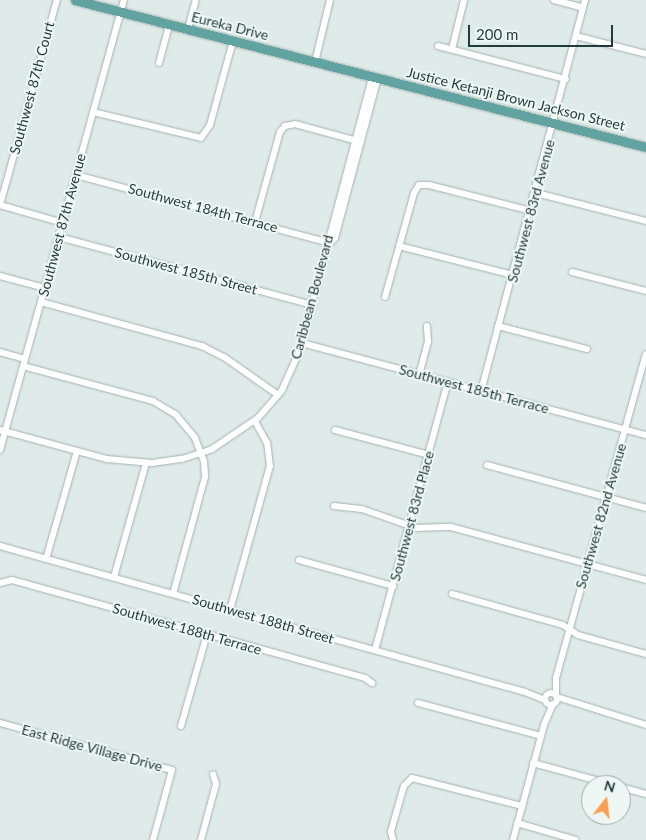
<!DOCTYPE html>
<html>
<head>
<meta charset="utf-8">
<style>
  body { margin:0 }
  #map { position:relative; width:646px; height:840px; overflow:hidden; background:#dfebe8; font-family:Lato,sans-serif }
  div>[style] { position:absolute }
  .roads { filter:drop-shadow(0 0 1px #a2b3b0) drop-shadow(0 0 1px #a2b3b0) }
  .minor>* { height:6px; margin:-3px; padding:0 3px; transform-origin:3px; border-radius:3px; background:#fff }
  .minor>.ring { margin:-3px; padding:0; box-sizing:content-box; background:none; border:6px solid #fff; border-radius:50% }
  .major>* { height:9px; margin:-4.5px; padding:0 4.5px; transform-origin:4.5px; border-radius:4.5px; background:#61a3a1 }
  span { translate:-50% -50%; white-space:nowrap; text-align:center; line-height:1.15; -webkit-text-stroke:4px #eff7f5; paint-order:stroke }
  .street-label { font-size:14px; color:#1f3b3a }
  .north { position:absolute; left:581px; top:775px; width:50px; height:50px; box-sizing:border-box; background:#eff7f5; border:1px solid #9cacaa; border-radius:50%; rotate:16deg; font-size:14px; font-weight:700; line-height:20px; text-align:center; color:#1f3b3a }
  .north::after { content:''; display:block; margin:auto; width:18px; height:22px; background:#f99f4f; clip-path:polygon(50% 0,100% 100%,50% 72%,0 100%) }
  .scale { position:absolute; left:468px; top:25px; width:145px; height:22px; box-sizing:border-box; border:2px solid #1f3b3a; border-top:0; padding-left:6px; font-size:15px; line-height:18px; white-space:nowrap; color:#1f3b3a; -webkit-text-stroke:4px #eff7f5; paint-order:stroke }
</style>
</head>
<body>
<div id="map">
  <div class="roads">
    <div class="minor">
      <i style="left:554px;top:0;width:30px;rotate:15deg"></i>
      <i style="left:188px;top:29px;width:30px;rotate:-75deg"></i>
      <i style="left:576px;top:36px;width:72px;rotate:14.4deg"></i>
      <i style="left:438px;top:46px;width:132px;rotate:14.5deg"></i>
      <i style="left:452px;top:49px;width:50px;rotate:-76.2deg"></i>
      <i style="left:315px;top:62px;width:64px;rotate:-76.4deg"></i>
      <i style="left:159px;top:63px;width:39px;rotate:-75deg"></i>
      <i style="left:93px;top:112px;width:111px;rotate:13.5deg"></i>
      <i style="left:201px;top:138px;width:16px;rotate:-55deg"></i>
      <i style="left:210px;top:125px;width:87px;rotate:-74.7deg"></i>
      <i style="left:76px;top:175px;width:263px;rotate:15deg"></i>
      <i style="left:536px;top:193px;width:114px;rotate:14.3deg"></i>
      <i style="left:0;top:205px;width:213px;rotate:-74.5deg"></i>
      <i style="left:0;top:205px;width:66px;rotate:15.9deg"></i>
      <i style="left:255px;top:222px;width:93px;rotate:-74.5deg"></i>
      <i style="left:280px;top:132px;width:8px;rotate:-50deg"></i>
      <i style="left:285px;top:126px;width:10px;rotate:-11deg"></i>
      <i style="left:295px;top:124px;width:68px;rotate:15.3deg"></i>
      <i style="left:59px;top:237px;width:263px;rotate:15deg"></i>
      <i style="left:330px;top:243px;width:7px;rotate:-45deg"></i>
      <i style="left:335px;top:238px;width:166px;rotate:-75deg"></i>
      <i style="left:399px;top:246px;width:118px;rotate:14.3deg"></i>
      <i style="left:572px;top:272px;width:76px;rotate:14.4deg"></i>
      <i style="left:0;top:276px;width:47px;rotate:14.9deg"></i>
      <i style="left:385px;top:297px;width:108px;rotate:-74.4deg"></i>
      <i style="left:414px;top:193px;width:9px;rotate:-58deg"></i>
      <i style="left:419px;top:185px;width:10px"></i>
      <i style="left:429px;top:185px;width:105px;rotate:14.3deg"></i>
      <i style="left:41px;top:302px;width:167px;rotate:15.3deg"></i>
      <i style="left:202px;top:346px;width:25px;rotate:27deg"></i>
      <i style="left:224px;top:357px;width:66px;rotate:35.1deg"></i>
      <i style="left:498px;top:326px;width:92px;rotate:14.5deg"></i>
      <i style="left:302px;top:343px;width:356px;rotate:15deg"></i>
      <i style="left:0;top:352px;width:26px;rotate:16deg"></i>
      <i style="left:23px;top:366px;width:135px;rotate:15.1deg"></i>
      <i style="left:153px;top:401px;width:27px;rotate:31deg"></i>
      <i style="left:176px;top:415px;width:30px;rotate:50deg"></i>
      <i style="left:195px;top:438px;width:25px;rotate:69deg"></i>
      <i style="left:204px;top:461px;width:16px;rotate:86deg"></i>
      <i style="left:205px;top:477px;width:121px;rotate:105.3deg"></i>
      <i style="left:419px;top:375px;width:34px;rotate:-75deg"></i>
      <i style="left:428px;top:342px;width:16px;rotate:-94deg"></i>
      <i style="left:481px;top:391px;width:405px;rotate:-75.1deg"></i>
      <i style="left:0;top:430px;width:111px;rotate:15.2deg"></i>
      <i style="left:107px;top:459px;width:45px;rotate:5.1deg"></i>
      <i style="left:152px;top:463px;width:30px;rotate:-8deg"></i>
      <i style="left:182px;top:459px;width:32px;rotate:-18deg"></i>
      <i style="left:212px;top:449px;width:55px;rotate:-34deg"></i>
      <i style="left:258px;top:418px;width:37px;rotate:-49deg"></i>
      <i style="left:282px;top:390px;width:42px;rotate:-65.9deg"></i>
      <i style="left:299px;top:352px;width:285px;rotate:-75.1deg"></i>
      <i style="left:335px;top:430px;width:97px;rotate:14.9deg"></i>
      <i style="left:0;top:450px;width:467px;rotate:-74.6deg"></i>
      <i style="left:487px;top:465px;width:165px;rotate:15.1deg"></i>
      <i style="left:334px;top:506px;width:28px;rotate:6deg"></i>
      <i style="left:362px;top:509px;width:57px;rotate:19.4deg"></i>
      <i style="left:416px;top:528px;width:35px;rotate:-2deg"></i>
      <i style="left:451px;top:527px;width:202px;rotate:15.2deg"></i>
      <i style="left:0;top:546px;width:545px;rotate:15.54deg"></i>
      <i style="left:525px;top:692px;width:22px;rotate:22deg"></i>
      <i style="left:46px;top:559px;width:112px;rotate:-74deg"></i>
      <i style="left:299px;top:560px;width:98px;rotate:15.5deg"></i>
      <i style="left:114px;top:577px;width:118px;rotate:-74.3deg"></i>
      <i style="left:0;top:583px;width:12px;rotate:-14deg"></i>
      <i style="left:12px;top:580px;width:366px;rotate:15.5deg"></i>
      <i style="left:365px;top:678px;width:9px;rotate:36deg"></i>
      <i style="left:452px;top:594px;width:115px;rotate:15.6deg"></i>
      <i style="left:563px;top:625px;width:18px;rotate:34deg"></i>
      <i style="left:578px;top:635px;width:71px;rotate:15.6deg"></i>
      <i style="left:230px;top:610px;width:149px;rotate:-74.5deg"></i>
      <i style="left:270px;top:466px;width:23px;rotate:-97deg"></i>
      <i style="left:267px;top:443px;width:25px;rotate:-119deg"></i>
      <i style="left:375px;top:650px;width:278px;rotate:-74.8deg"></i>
      <i class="ring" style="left:545px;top:693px;width:6px;height:6px"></i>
      <i style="left:556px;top:695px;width:17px;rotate:-90deg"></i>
      <i style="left:556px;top:678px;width:336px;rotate:-74.5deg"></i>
      <i style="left:557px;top:697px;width:93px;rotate:17.5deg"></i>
      <i style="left:418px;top:703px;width:127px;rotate:15deg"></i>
      <i style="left:0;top:723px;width:178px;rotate:15.3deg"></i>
      <i style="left:172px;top:770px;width:73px;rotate:105.2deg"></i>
      <i style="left:181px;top:726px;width:96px;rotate:-74.2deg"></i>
      <i style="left:533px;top:763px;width:84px;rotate:15.2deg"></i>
      <i style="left:621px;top:787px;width:26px;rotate:16deg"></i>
      <i style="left:517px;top:823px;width:61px;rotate:16.1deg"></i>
      <i style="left:201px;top:840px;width:58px;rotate:-75deg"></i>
      <i style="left:216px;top:784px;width:10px;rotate:-107deg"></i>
      <i style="left:393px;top:840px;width:9px;rotate:-103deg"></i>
      <i style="left:391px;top:831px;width:47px;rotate:-73.9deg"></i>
      <i style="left:404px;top:786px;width:11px;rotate:-45deg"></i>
      <i style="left:412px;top:778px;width:114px;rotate:14.3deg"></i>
      <i style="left:513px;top:840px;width:119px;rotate:-74.9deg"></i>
      <i style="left:544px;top:725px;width:23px;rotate:-67deg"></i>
    </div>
    <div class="major">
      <i style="left:75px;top:0;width:590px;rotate:14.44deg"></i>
    </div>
  </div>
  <div class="street-label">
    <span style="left:230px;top:26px;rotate:14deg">Eureka Drive</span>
    <span style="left:32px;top:88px;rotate:-75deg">Southwest 87th Court</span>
    <span style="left:516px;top:99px;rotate:14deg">Justice Ketanji Brown Jackson Street</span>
    <span style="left:203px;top:208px;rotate:15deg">Southwest 184th Terrace</span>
    <span style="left:531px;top:211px;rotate:-75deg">Southwest 83rd Avenue</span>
    <span style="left:62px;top:225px;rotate:-75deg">Southwest 87th Avenue</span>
    <span style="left:186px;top:271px;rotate:15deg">Southwest 185th Street</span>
    <span style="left:312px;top:297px;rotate:-75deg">Caribbean Boulevard</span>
    <span style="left:474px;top:389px;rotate:15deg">Southwest 185th Terrace</span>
    <span style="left:412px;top:516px;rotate:-75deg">Southwest 83rd Place</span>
    <span style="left:601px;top:516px;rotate:-74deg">Southwest 82nd Avenue</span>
    <span style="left:263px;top:619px;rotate:16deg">Southwest 188th Street</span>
    <span style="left:187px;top:629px;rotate:16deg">Southwest 188th Terrace</span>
    <span style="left:92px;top:748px;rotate:15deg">East Ridge Village Drive</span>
  </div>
  <div class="north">N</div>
  <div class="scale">200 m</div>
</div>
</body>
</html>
